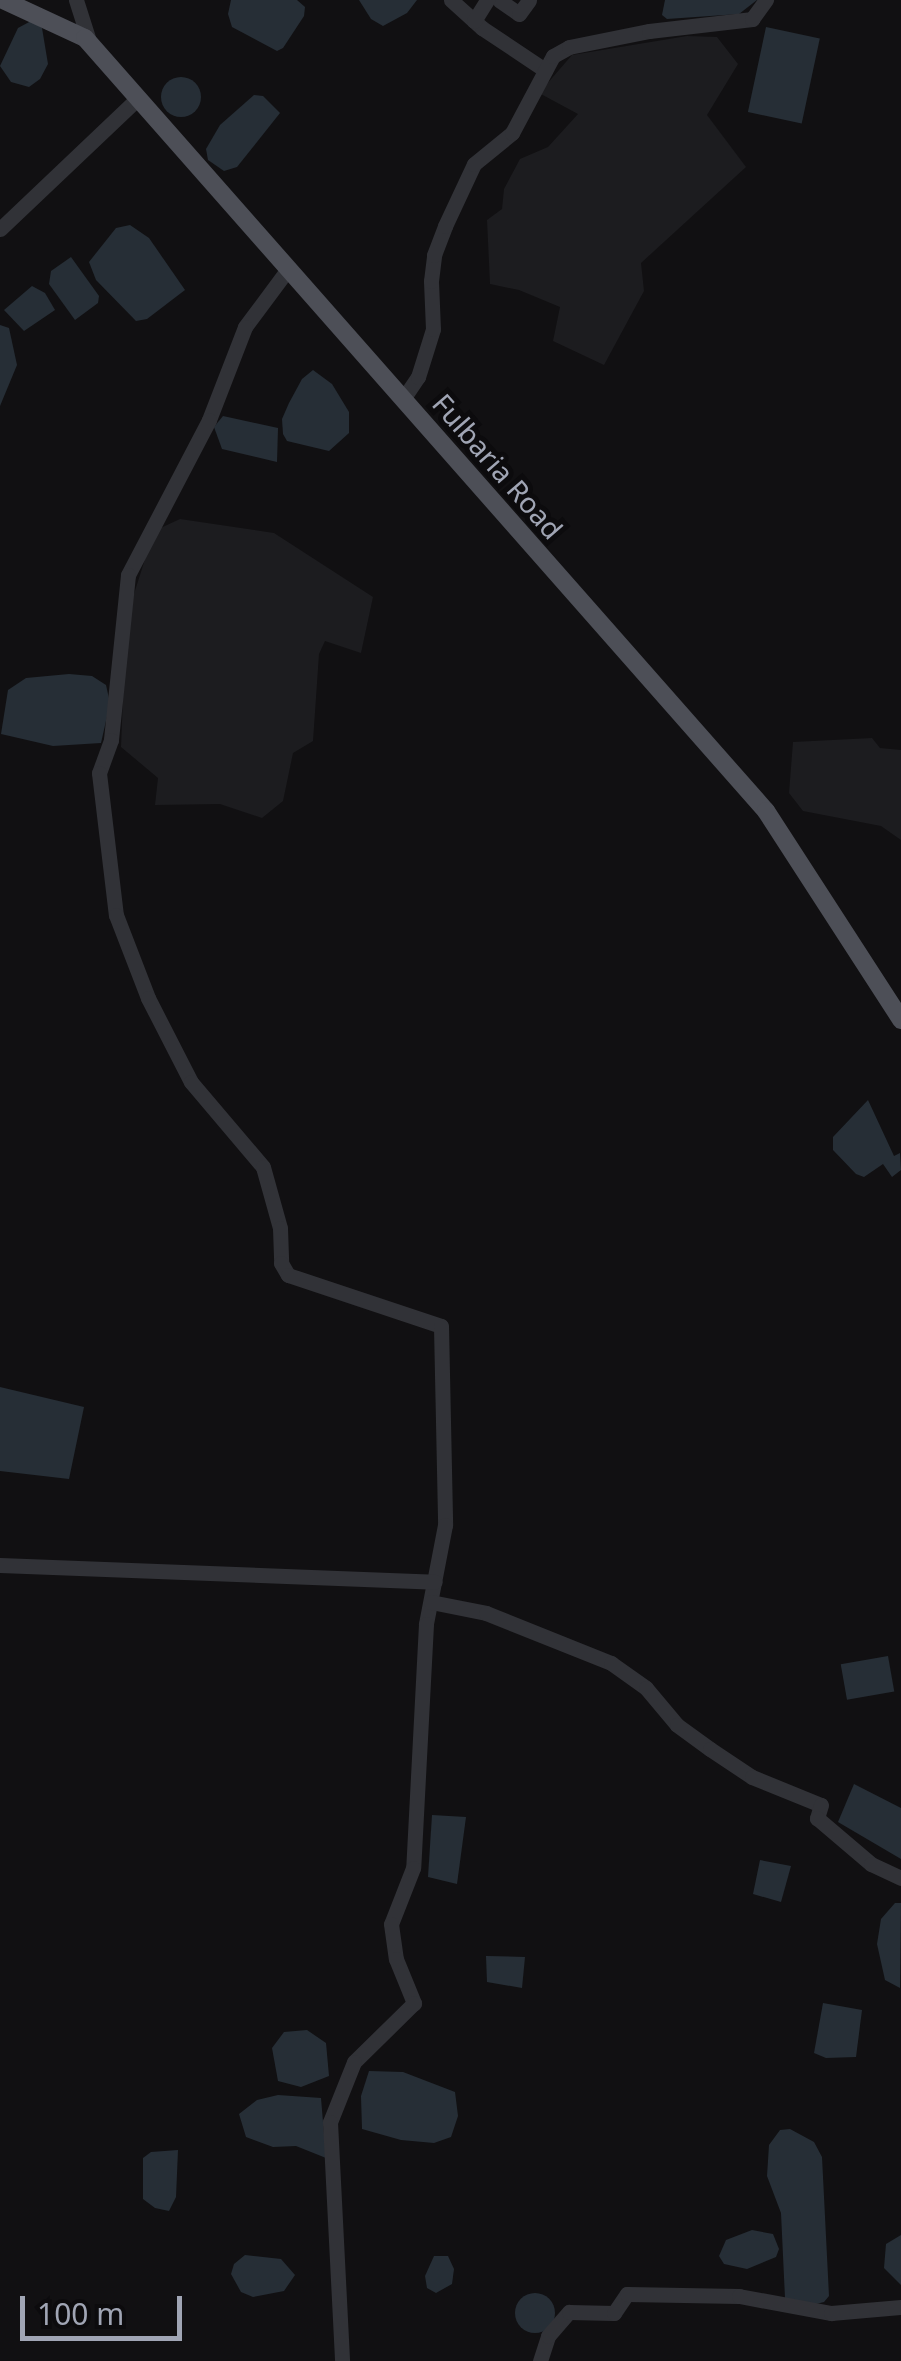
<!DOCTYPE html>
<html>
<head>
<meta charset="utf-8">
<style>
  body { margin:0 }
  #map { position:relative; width:901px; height:2361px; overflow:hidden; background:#111012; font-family:"Noto Sans",sans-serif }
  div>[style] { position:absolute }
  .built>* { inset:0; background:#1c1c1f }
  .water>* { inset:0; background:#262e36; transform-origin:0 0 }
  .round { border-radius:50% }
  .minor>* { height:15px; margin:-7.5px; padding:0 7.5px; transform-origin:7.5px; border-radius:7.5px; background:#313237 }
  .major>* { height:18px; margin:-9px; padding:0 9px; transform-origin:9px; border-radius:9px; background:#4d4f57 }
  span { translate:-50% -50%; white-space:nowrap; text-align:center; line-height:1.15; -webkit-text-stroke:10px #0c0b0d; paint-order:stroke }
  .street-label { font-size:28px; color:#a0a5b4 }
  .scale { position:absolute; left:20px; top:2296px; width:162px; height:45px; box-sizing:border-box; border:5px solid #a0a5b4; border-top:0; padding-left:12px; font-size:30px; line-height:35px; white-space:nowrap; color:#a0a5b4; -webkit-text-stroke:8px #0c0b0d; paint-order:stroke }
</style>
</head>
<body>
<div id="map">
  <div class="built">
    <i style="clip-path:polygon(687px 36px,717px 37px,738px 64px,707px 115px,746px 167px,641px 263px,644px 291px,604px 365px,553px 341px,560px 307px,519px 290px,490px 284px,487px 220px,502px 209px,504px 189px,520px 159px,548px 147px,578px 114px,539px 93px,572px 55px)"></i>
    <i style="clip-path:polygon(180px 519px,274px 533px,373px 597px,361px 653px,325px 641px,319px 654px,313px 741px,293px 753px,283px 801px,262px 818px,220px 804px,155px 805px,158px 778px,121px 747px,126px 619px,154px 531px)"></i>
    <i style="clip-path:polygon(872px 738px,880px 748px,901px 750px,901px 840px,881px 826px,803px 811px,789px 793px,793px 742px)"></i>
  </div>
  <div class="water">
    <i style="clip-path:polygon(231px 0,297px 0,305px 7px,304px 16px,283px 48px,277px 51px,232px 27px,228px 14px)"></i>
    <i style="clip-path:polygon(359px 0,417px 0,407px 13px,383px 26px,371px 19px)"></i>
    <i style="clip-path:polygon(665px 0,757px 0,739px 14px,667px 19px,662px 15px)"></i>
    <i style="clip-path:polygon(31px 21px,42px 28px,48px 64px,40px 79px,29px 87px,11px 82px,0 66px,18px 28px)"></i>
    <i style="left:766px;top:27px;width:55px;height:87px;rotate:12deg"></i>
    <i class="round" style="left:161px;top:77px;width:40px;height:40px"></i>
    <i style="clip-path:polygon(254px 95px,263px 96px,280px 113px,237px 167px,224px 171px,208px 160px,206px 149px,220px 125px)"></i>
    <i style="clip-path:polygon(130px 225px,149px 238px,185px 290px,147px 319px,136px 321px,96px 280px,89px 262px,116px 228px)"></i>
    <i style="clip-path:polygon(71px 257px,99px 296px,98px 303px,75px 320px,49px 284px,51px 271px)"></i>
    <i style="clip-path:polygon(32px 286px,45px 293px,55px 310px,24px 331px,4px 310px)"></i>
    <i style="clip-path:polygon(0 325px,9px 328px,17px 365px,0 406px)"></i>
    <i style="clip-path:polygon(313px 370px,332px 384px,349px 412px,349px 433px,329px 451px,287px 441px,283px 434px,282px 419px,289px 403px,302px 379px)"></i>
    <i style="clip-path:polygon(223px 416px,278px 428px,277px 462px,222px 449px,214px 427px)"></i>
    <i style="clip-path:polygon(69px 674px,92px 676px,106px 685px,110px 703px,101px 743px,53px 746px,1px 734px,8px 690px,26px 678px)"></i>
    <i style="clip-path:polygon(868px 1100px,894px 1156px,900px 1153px,901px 1170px,892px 1177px,883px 1164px,864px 1177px,856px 1174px,833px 1150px,833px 1137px)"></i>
    <i style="clip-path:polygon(0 1387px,84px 1407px,69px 1479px,0 1471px)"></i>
    <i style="left:888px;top:1656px;width:36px;height:48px;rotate:80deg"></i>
    <i style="clip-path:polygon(854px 1784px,901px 1808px,901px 1859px,838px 1822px)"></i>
    <i style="clip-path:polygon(432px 1815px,466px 1817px,457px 1884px,428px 1877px)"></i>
    <i style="clip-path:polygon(760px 1860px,791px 1866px,781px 1902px,753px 1894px)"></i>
    <i style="clip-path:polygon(895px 1903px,901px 1903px,900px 1988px,885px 1980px,877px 1944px,881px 1919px)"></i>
    <i style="clip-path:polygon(486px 1956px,525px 1957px,522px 1988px,487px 1982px)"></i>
    <i style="clip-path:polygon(823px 2003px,862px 2010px,856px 2057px,826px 2058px,814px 2053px)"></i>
    <i style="clip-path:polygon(307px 2030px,326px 2043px,329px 2076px,301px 2087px,278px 2081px,272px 2048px,284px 2032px)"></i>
    <i style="clip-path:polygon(369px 2071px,403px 2072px,455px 2092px,458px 2116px,451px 2137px,434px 2143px,401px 2140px,362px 2129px,361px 2096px)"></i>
    <i style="clip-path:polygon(278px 2095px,321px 2098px,326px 2158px,296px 2146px,273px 2147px,246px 2137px,239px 2114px,257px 2100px)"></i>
    <i style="clip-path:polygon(790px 2129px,814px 2142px,822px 2157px,829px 2296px,824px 2302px,812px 2305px,785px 2298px,781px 2213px,767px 2176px,769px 2145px,780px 2130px)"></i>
    <i style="clip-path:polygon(178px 2150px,176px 2197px,169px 2211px,155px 2208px,143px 2199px,143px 2158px,151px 2152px)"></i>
    <i style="clip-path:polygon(752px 2230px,773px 2234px,779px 2249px,776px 2257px,747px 2269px,724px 2264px,719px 2256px,726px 2240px)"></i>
    <i style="clip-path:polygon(901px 2235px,901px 2285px,884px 2268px,886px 2244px)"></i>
    <i style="clip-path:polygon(245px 2255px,281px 2259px,295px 2275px,284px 2291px,253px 2297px,241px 2292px,231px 2274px,234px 2264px)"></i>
    <i style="clip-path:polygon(434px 2256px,448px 2256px,454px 2269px,452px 2284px,436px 2293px,427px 2288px,425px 2276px)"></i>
    <i class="round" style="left:515px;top:2293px;width:40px;height:40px"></i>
  </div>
  <div class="minor">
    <i style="left:76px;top:0;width:46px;rotate:72.3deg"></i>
    <i style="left:451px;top:0;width:42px;rotate:42.1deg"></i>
    <i style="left:482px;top:28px;width:76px;rotate:33.7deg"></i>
    <i style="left:499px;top:0;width:24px;rotate:35deg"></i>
    <i style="left:519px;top:14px;width:17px;rotate:-54deg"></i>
    <i style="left:474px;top:21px;width:25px;rotate:-58deg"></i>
    <i style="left:0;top:229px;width:187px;rotate:-43.5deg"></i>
    <i style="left:288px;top:269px;width:72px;rotate:126.6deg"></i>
    <i style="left:245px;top:327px;width:100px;rotate:111.2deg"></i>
    <i style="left:209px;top:420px;width:175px;rotate:117.6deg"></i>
    <i style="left:128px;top:575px;width:166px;rotate:95.9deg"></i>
    <i style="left:111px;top:740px;width:35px;rotate:110deg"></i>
    <i style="left:99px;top:773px;width:143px;rotate:83.2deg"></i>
    <i style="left:116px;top:915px;width:89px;rotate:68.9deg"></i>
    <i style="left:148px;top:998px;width:94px;rotate:62.9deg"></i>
    <i style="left:191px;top:1082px;width:111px;rotate:49.7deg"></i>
    <i style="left:263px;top:1167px;width:63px;rotate:74.4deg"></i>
    <i style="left:280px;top:1228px;width:35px;rotate:88deg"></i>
    <i style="left:281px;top:1263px;width:14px;rotate:60deg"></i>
    <i style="left:288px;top:1275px;width:161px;rotate:18.4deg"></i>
    <i style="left:441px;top:1326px;width:199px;rotate:88.8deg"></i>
    <i style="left:445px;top:1525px;width:101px;rotate:100.9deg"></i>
    <i style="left:426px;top:1624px;width:244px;rotate:93deg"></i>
    <i style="left:413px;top:1868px;width:60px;rotate:111.4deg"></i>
    <i style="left:391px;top:1924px;width:35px;rotate:82deg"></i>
    <i style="left:396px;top:1959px;width:48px;rotate:67.8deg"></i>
    <i style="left:414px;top:2003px;width:84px;rotate:135.5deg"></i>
    <i style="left:354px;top:2062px;width:65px;rotate:111.8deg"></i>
    <i style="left:330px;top:2122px;width:239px;rotate:87.1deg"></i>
    <i style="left:403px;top:399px;width:27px;rotate:-56deg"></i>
    <i style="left:418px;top:377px;width:50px;rotate:-72.6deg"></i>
    <i style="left:433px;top:329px;width:48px;rotate:-92.4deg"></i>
    <i style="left:431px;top:281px;width:26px;rotate:-83deg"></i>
    <i style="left:434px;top:255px;width:31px;rotate:-69deg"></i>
    <i style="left:445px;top:226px;width:68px;rotate:-64.9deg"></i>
    <i style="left:474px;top:164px;width:49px;rotate:-39.2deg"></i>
    <i style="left:512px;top:133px;width:87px;rotate:-62deg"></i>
    <i style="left:553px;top:56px;width:18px;rotate:-29deg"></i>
    <i style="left:569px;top:47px;width:82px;rotate:-11.3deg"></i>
    <i style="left:649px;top:31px;width:104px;rotate:-6.6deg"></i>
    <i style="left:752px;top:19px;width:24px;rotate:-54deg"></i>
    <i style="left:0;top:1565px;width:435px;rotate:2.2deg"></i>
    <i style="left:431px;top:1602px;width:56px;rotate:11.3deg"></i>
    <i style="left:486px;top:1613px;width:135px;rotate:21.8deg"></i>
    <i style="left:611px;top:1663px;width:43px;rotate:35.5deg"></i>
    <i style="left:646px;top:1688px;width:48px;rotate:50deg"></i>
    <i style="left:677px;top:1725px;width:41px;rotate:36deg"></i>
    <i style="left:710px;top:1749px;width:50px;rotate:33.7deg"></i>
    <i style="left:752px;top:1777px;width:74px;rotate:22.1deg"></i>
    <i style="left:821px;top:1805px;width:14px;rotate:107deg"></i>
    <i style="left:817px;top:1818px;width:71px;rotate:40.4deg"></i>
    <i style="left:871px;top:1864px;width:33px;rotate:25deg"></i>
    <i style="left:540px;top:2361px;width:26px;rotate:-72deg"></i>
    <i style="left:548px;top:2336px;width:32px;rotate:-49deg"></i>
    <i style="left:569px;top:2312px;width:45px;rotate:1.3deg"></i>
    <i style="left:614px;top:2313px;width:23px;rotate:-56deg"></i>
    <i style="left:627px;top:2294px;width:112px;rotate:1deg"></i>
    <i style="left:739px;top:2296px;width:94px;rotate:10.5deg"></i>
    <i style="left:831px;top:2313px;width:70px;rotate:-4.9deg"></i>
  </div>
  <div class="major">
    <i style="left:3px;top:0;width:90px;rotate:24.9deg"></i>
    <i style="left:85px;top:38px;width:1030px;rotate:48.62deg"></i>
    <i style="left:766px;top:811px;width:249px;rotate:57.1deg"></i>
  </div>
  <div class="street-label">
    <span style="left:498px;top:466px;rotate:49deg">Fulbaria Road</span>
  </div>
  <div class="scale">100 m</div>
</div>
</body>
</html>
